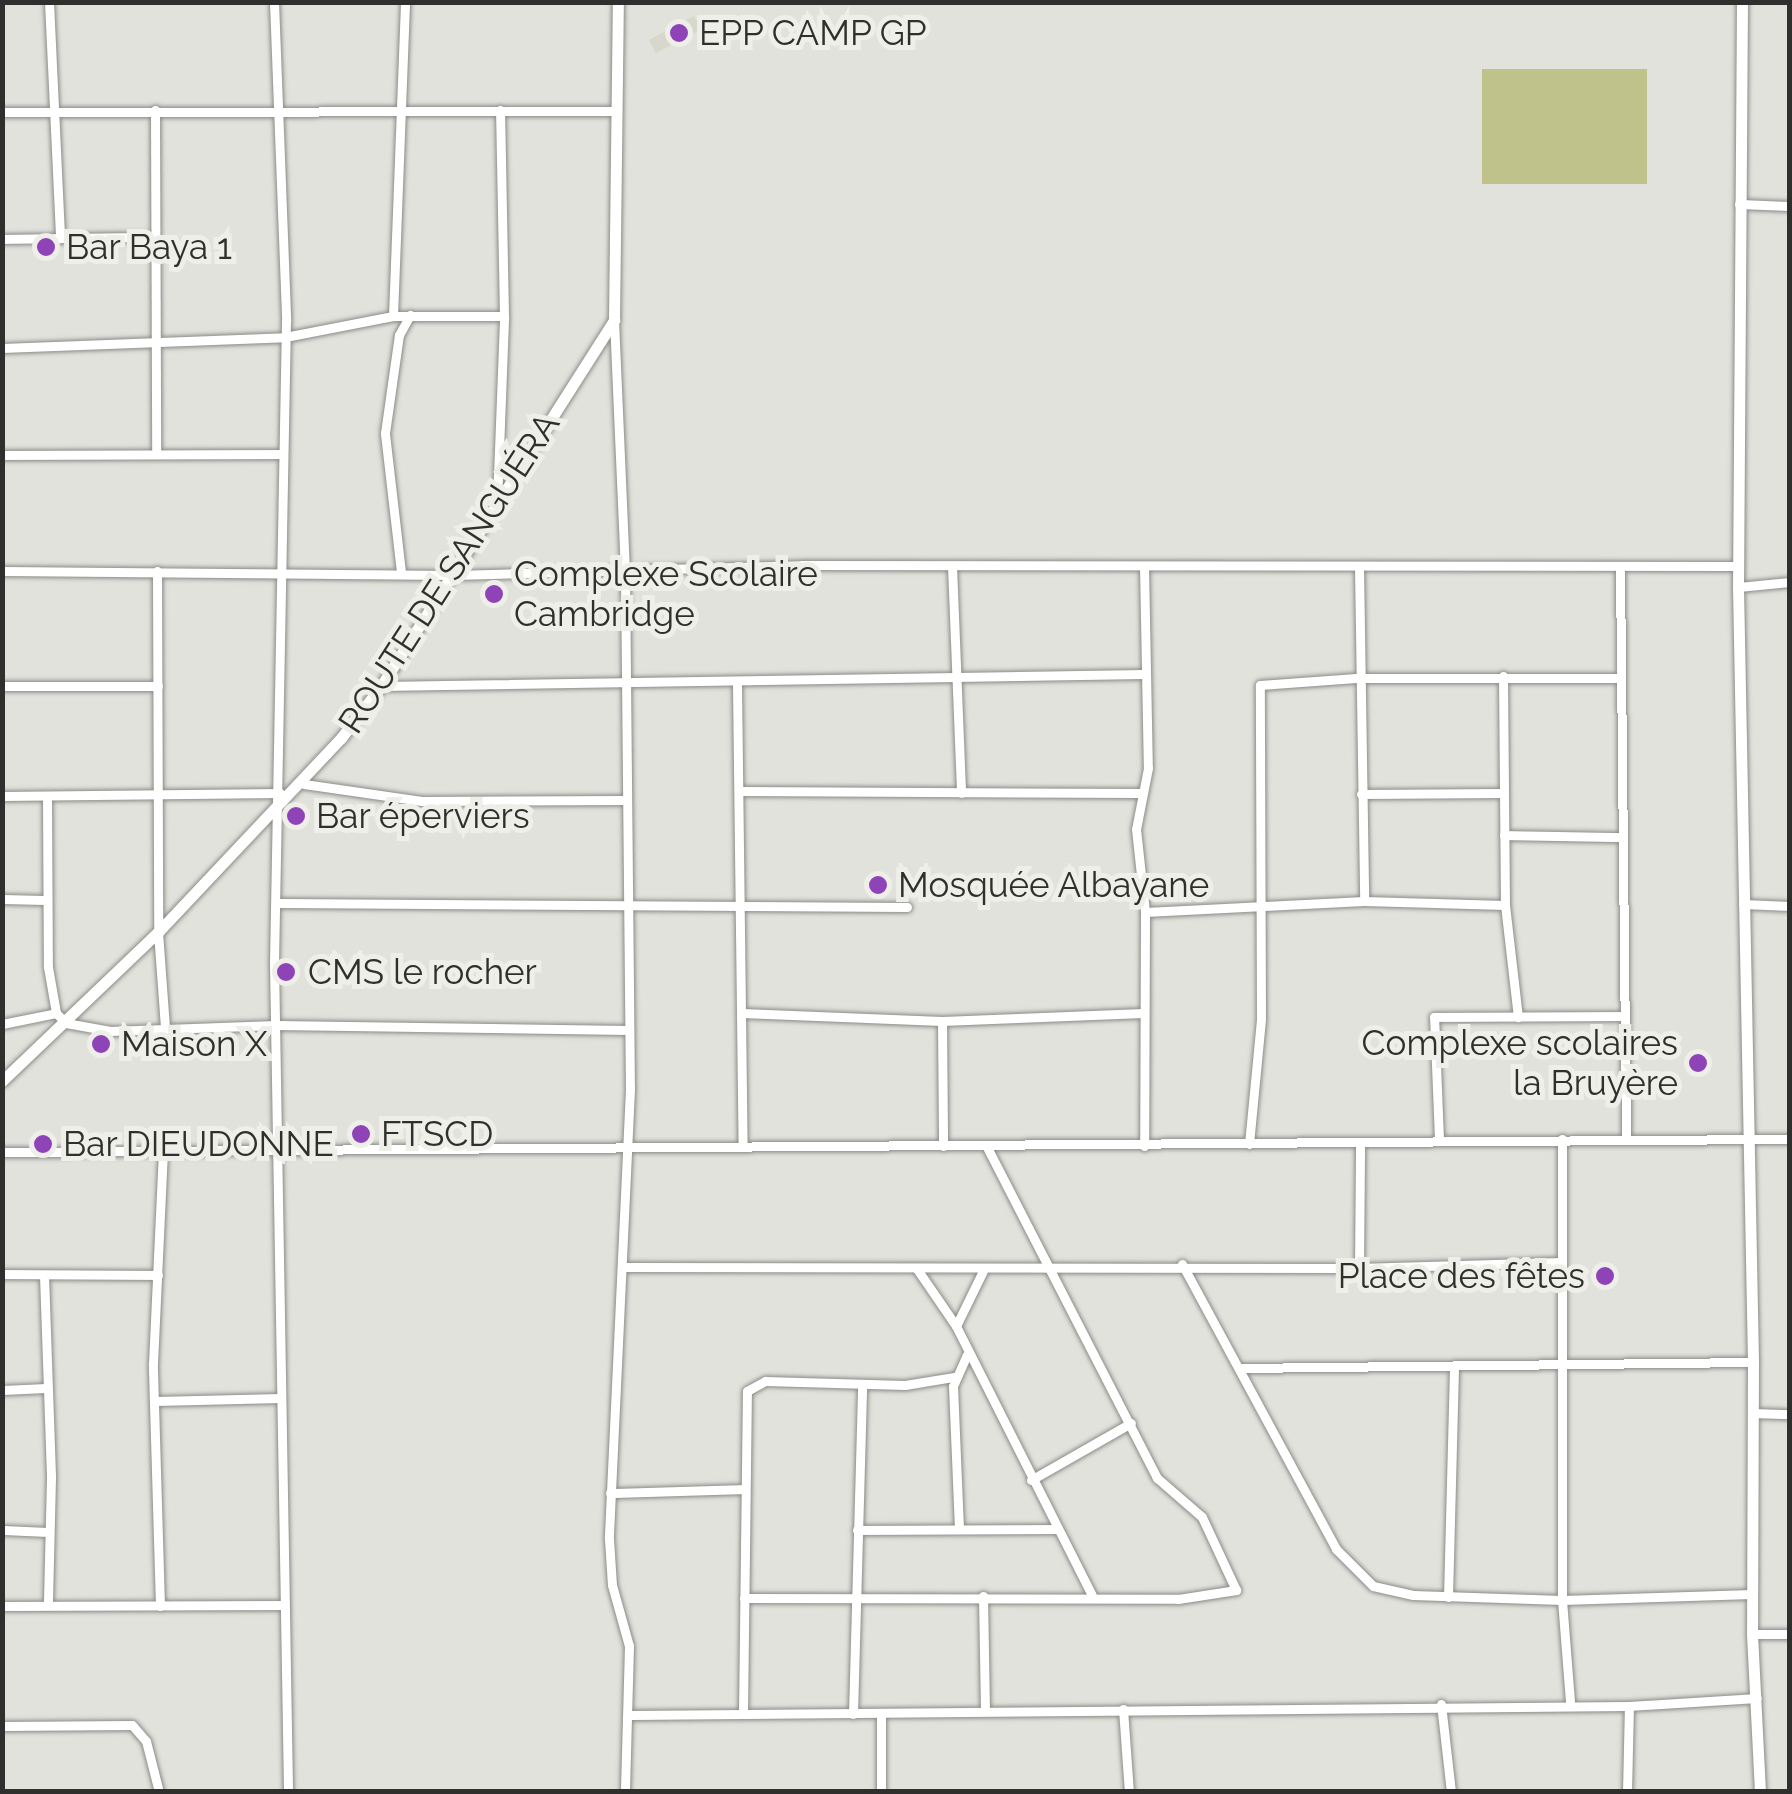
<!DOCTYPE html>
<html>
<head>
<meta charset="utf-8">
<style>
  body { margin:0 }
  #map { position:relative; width:1792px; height:1794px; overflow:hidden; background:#e1e2dc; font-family:Raleway,sans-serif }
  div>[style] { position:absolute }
  .built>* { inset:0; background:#d7d8cb; transform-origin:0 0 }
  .green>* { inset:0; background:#bfc28b; transform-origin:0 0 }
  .roads { filter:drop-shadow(0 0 2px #8b8c87) drop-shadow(0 0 2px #8b8c87) }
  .minor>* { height:9px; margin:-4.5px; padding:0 4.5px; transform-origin:4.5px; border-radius:4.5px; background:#fff }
  .tertiary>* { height:11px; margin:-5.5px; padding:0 5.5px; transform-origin:5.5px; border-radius:5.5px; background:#fff }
  .dots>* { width:28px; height:28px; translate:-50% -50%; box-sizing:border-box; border:5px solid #eeefe9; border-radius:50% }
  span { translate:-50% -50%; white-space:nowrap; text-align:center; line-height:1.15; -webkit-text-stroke:10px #eeefe9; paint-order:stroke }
  .poi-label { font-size:35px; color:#2f2f2d }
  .left { translate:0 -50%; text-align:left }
  .right { translate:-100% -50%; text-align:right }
  .street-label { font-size:35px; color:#2f2f2d }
  .frame { position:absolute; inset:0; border:5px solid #2f2f2d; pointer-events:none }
</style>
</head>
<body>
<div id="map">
  <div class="built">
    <i style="left:694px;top:16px;width:15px;height:51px;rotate:62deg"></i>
  </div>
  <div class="green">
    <i style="left:1482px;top:69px;width:165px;height:115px"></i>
  </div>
  <div class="roads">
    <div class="minor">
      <i style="left:49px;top:2px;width:236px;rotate:87.3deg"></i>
      <i style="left:274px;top:2px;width:319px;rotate:87.8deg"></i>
      <i style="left:286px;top:321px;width:641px;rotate:91.07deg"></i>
      <i style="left:274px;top:962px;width:830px;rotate:89.03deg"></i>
      <i style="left:155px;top:110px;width:344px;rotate:89.8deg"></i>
      <i style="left:2px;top:112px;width:615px;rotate:-0.09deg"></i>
      <i style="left:1739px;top:204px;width:51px;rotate:2.2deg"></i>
      <i style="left:2px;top:239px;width:152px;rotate:-0.8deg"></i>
      <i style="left:393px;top:316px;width:314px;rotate:-87.8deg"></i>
      <i style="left:614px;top:320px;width:252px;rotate:87.5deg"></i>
      <i style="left:625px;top:572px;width:517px;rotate:89.45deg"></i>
      <i style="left:630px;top:1089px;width:450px;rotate:92.7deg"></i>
      <i style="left:609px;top:1539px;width:46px;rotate:86.3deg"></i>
      <i style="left:612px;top:1585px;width:63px;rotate:74.4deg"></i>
      <i style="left:629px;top:1646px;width:146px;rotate:91.6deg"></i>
      <i style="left:2px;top:348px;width:283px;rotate:-2.2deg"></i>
      <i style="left:285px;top:337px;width:110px;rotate:-11deg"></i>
      <i style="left:393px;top:316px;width:111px"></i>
      <i style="left:2px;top:455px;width:280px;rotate:-0.2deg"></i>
      <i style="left:497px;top:502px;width:186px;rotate:-87.8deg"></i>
      <i style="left:504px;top:316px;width:206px;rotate:-91.1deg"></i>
      <i style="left:952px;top:566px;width:227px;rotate:87.7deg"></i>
      <i style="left:1144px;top:566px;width:202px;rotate:88.9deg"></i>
      <i style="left:1148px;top:768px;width:62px;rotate:101.1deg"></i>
      <i style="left:1136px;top:829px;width:83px;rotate:83.8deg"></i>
      <i style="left:1145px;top:912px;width:234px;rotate:90.2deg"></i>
      <i style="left:1359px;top:567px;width:334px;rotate:89.1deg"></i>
      <i style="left:1620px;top:569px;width:569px;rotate:89.4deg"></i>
      <i style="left:2px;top:571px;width:452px;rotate:0.5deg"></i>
      <i style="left:454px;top:575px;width:348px;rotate:-1.6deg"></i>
      <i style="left:802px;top:565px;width:937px;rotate:0.06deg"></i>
      <i style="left:157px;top:571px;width:361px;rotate:89.8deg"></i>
      <i style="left:158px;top:932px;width:95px;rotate:85.8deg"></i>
      <i style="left:401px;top:572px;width:140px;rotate:-96.6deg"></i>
      <i style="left:385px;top:433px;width:99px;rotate:-81.9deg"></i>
      <i style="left:399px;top:335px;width:23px;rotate:-61deg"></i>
      <i style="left:1738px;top:587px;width:52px;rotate:-5.5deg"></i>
      <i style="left:1503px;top:676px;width:229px;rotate:89.5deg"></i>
      <i style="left:1505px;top:905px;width:113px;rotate:83.4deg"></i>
      <i style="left:737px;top:685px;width:461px;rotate:89.3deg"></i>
      <i style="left:2px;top:686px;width:156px"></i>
      <i style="left:381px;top:686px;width:763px;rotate:-0.9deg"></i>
      <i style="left:304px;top:784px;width:119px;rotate:8.2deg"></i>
      <i style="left:422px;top:801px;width:204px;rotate:-0.3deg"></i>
      <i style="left:740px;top:791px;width:402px;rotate:0.3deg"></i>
      <i style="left:1361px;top:794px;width:143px;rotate:-0.4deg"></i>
      <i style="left:2px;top:796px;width:278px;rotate:-0.6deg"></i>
      <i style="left:47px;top:796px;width:171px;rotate:89.7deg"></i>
      <i style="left:48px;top:967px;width:47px;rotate:80.1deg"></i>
      <i style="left:56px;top:1013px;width:14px;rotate:45deg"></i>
      <i style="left:66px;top:1023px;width:45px;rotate:10.3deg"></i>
      <i style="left:110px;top:1031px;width:166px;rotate:-2.1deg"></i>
      <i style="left:276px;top:1025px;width:352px;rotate:0.8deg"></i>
      <i style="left:1504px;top:835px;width:119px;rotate:1deg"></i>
      <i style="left:2px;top:899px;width:43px;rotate:1.3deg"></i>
      <i style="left:278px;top:903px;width:629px;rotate:0.36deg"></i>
      <i style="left:1743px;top:904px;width:47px;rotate:2.4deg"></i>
      <i style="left:1145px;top:912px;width:219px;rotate:-2.9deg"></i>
      <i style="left:1364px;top:901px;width:141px;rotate:1.6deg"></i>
      <i style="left:742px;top:1013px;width:200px;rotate:2.3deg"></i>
      <i style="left:942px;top:1021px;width:201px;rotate:-2.3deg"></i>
      <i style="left:942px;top:1021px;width:125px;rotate:89.5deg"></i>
      <i style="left:2px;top:1024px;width:55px;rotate:-11.5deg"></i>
      <i style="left:1439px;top:1139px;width:122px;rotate:-92.3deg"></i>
      <i style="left:1434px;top:1017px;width:190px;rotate:-0.3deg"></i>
      <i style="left:1562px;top:1139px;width:461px;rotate:90deg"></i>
      <i style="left:1562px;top:1600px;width:102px;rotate:85.5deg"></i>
      <i style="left:1249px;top:1144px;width:126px;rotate:-84.5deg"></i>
      <i style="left:1261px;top:1019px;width:334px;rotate:-90.2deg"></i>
      <i style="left:1260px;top:685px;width:96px;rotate:-4.2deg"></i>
      <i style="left:1356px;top:678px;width:265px"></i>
      <i style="left:2px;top:1152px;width:1788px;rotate:-0.42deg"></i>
      <i style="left:1182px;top:1264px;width:324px;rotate:61.6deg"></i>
      <i style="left:1336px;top:1549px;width:52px;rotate:45deg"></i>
      <i style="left:1373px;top:1586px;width:41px;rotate:12.7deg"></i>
      <i style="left:1413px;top:1595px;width:149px;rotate:1.9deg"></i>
      <i style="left:1562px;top:1600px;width:190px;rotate:-1.8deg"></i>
      <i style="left:625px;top:1267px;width:734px;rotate:0.08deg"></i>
      <i style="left:1359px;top:1268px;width:203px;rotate:-1.7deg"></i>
      <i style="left:1359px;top:1268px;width:125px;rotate:-89.5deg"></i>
      <i style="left:917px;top:1269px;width:69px;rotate:55.6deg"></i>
      <i style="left:956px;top:1326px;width:301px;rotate:63.2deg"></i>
      <i style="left:2px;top:1274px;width:156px;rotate:0.4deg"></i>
      <i style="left:44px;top:1275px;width:203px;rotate:88deg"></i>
      <i style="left:51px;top:1478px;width:127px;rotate:91.4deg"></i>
      <i style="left:956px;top:1326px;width:61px;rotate:-63.9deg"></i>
      <i style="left:1240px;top:1368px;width:513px;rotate:-0.67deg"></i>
      <i style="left:2px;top:1390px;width:44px;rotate:-2.6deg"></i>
      <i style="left:155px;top:1401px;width:126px;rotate:-1.4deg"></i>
      <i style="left:1752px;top:1413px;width:38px;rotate:2deg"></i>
      <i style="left:1031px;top:1480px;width:115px;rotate:-29.7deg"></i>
      <i style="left:610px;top:1493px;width:132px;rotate:-1.7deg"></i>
      <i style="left:959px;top:1529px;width:143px;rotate:-92.4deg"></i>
      <i style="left:953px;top:1386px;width:34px;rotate:-66deg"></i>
      <i style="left:2px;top:1530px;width:47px;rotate:2.4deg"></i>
      <i style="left:857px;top:1530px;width:200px;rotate:-0.3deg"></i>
      <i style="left:983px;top:1596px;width:115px;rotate:89deg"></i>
      <i style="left:1448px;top:1597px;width:231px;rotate:-88.5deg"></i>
      <i style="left:744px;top:1598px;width:434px;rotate:0.1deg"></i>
      <i style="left:1178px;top:1599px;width:59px;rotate:-8.8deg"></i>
      <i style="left:1236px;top:1590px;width:81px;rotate:-115deg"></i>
      <i style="left:1202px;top:1517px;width:60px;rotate:-139.1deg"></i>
      <i style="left:1157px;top:1478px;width:372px;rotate:-117.2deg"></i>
      <i style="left:2px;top:1606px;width:282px;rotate:-0.2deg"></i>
      <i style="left:160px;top:1606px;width:243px;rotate:-91.7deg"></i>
      <i style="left:153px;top:1363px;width:211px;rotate:-87.3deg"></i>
      <i style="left:1752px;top:1634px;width:38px"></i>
      <i style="left:1441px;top:1704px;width:89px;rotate:83.5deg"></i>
      <i style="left:1123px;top:1709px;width:83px;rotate:85.9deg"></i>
      <i style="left:881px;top:1713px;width:79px;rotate:90deg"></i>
      <i style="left:743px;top:1714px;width:323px;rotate:-89.3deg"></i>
      <i style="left:747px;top:1391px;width:21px;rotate:-29deg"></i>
      <i style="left:765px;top:1381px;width:140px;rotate:1.6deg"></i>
      <i style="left:905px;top:1385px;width:50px;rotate:-9.3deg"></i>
      <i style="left:853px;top:1714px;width:330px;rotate:-88.4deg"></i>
      <i style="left:631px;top:1715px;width:998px;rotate:-0.52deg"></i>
      <i style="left:1629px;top:1706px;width:128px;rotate:-3.6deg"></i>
      <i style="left:2px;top:1726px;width:130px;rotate:-0.4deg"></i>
      <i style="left:132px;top:1725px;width:21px;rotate:49deg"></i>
      <i style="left:146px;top:1741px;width:53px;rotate:75.7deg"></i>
      <i style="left:1627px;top:1792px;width:86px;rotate:-88.7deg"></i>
    </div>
    <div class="tertiary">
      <i style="left:1742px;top:2px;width:585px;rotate:90.39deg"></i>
      <i style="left:1738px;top:587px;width:775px;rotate:88.89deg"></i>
      <i style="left:1753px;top:1362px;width:272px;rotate:90.2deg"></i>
      <i style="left:1752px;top:1634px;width:158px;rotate:87.1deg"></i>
      <i style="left:2px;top:1081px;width:216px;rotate:-43.7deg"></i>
      <i style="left:158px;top:932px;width:267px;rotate:-46.7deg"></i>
      <i style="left:341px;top:738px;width:66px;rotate:-52.4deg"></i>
      <i style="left:381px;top:686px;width:434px;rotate:-57.5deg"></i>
      <i style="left:614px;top:320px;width:318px;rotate:-89.3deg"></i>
    </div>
  </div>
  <div class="dots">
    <i style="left:679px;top:33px;background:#8e44b6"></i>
    <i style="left:46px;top:247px;background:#8e44b6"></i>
    <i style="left:494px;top:594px;background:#8e44b6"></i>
    <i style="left:296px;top:816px;background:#8e44b6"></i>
    <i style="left:878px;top:885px;background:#8e44b6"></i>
    <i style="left:286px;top:972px;background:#8e44b6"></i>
    <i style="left:101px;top:1044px;background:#8e44b6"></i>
    <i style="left:1698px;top:1063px;background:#8e44b6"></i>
    <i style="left:361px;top:1134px;background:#8e44b6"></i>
    <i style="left:43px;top:1144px;background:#8e44b6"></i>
    <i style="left:1605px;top:1276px;background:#8e44b6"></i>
  </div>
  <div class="poi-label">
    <span class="left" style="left:699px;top:33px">EPP CAMP GP</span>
    <span class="left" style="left:66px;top:247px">Bar Baya 1</span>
    <span class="left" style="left:514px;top:594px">Complexe Scolaire<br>Cambridge</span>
    <span class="left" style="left:316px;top:816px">Bar éperviers</span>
    <span class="left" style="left:898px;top:885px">Mosquée Albayane</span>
    <span class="left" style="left:308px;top:972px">CMS le rocher</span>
    <span class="right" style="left:1678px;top:1063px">Complexe scolaires<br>la Bruyère</span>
    <span class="left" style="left:121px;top:1044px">Maison X</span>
    <span class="left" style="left:381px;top:1134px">FTSCD</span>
    <span class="left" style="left:63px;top:1144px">Bar DIEUDONNE</span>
    <span class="right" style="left:1585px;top:1276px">Place des fêtes</span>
  </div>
  <div class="street-label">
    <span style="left:449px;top:573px;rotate:-57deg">ROUTE DE SANGUÉRA</span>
  </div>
  <div class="frame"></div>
</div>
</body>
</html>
